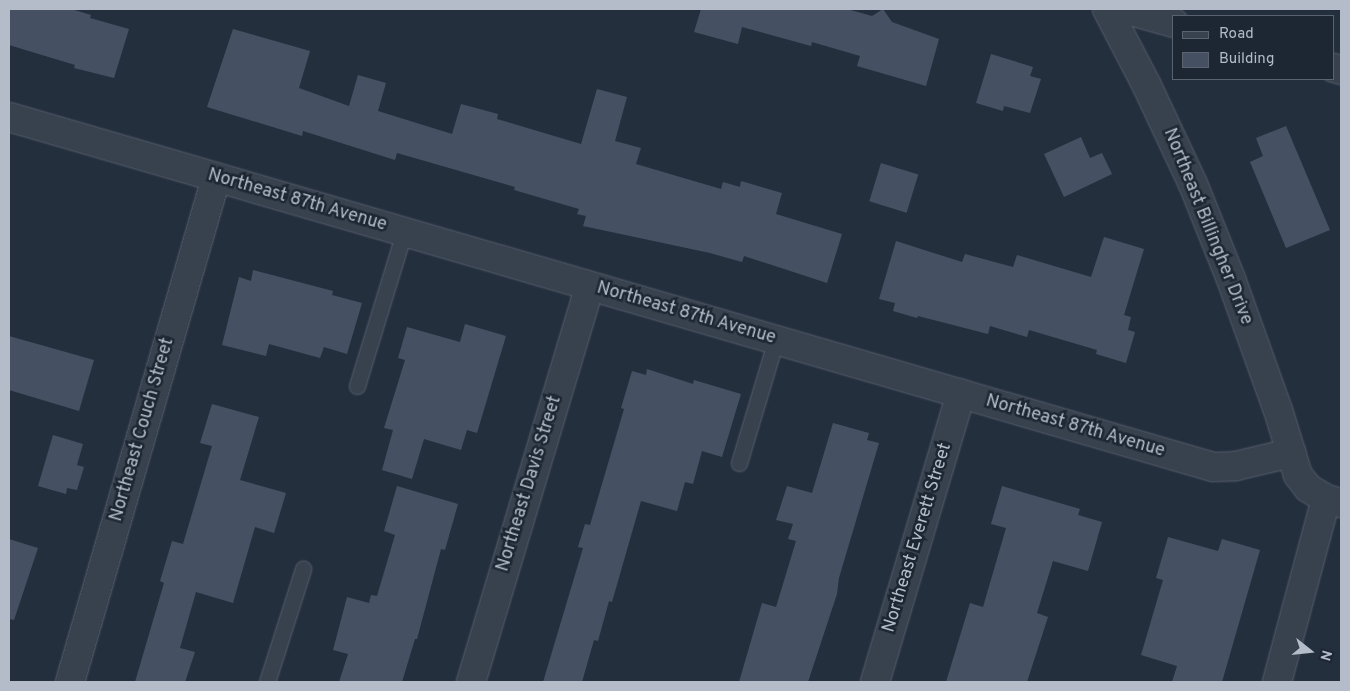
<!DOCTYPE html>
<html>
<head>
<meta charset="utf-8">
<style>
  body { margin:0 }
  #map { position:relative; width:1350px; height:691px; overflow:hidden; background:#242f3e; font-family:Overpass,sans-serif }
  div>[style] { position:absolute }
  .building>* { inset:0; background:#455162; transform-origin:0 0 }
  .roads { filter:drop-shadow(0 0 1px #565f6c) drop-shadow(0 0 1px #565f6c) }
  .service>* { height:15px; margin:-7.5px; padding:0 7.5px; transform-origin:7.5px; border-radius:7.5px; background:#38414e }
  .minor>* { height:28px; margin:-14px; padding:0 14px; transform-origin:14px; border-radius:14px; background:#38414e }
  span { translate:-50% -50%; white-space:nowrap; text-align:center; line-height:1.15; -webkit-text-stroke:5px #1d2633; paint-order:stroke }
  .street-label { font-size:18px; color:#b4bcc9 }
  .frame { position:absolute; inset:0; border:10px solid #b4bcc9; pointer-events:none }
  .legend { position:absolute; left:1172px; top:15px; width:162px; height:65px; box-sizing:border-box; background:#1d2633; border:1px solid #59626f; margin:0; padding:6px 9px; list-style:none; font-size:15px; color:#b4bcc9 }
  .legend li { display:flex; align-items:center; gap:10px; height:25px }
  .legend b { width:25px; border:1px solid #59626f }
  .north { position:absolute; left:1285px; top:626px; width:50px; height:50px; -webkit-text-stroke:4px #1d2633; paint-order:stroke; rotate:106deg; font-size:14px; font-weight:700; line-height:20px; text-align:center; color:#b4bcc9 }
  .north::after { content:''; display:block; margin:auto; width:18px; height:22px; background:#b4bcc9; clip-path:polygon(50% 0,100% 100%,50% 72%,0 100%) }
</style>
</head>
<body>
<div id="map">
  <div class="building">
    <i style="clip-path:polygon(9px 9px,71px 9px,91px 15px,90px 18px,129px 29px,114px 78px,74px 68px,75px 65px,9px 45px)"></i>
    <i style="clip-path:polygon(701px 9px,847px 9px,872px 16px,883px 9px,892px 22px,939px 39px,926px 86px,857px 66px,860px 56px,812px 42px,811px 46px,742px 27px,738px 44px,694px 32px)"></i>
    <i style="clip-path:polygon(233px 29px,310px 51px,299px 88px,349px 106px,358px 75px,386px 83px,378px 111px,452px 134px,461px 104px,498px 114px,497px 119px,581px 144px,597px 89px,627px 97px,615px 141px,641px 148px,636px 164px,721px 189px,723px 182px,740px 187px,741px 181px,782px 193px,776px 214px,842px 234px,827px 283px,744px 256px,742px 262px,710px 253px,583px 226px,586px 216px,577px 214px,579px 209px,514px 190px,515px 187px,397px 153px,395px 160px,303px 131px,302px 136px,207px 107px)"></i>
    <i style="clip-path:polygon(991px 54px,1033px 67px,1030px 76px,1041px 79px,1030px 113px,1004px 106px,1003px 111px,976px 103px)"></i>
    <i style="clip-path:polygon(1286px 126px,1330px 230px,1286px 248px,1250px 162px,1263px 156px,1256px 138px)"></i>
    <i style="clip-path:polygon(1081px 137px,1090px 158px,1102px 153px,1112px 174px,1064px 197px,1044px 154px)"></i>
    <i style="left:881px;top:163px;width:39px;height:40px;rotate:17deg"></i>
    <i style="clip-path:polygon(1104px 237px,1144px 249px,1124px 315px,1131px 317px,1128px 330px,1135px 332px,1126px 363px,1096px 354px,1097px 350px,1029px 330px,1027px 337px,990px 326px,988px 334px,918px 316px,917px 318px,893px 311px,895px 303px,879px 299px,896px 241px,962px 262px,965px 254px,1013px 267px,1017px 255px,1091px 277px)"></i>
    <i style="clip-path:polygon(253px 270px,333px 291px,332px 295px,362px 303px,347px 354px,324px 347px,320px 358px,269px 344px,266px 356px,222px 345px,239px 277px,251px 281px)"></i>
    <i style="clip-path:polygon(465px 324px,506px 336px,477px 433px,467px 430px,461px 450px,424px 439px,412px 479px,382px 470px,393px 430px,384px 428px,405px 360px,398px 358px,407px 327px,460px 342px)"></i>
    <i style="clip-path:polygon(9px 336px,94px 360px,79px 411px,9px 390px)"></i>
    <i style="clip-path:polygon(647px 369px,693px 384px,694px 380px,741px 394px,722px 457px,702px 451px,693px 484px,685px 482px,677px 511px,641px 501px,612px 602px,609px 601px,598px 641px,594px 640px,582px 682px,543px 682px,583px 548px,578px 547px,585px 524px,590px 525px,624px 409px,621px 408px,632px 371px,646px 375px)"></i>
    <i style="clip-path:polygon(212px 404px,259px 417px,240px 480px,286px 493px,274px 533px,255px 527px,233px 603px,196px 592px,180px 648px,195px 652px,185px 682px,135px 682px,164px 583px,160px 581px,172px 541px,183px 544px,212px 446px,200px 443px)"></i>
    <i style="clip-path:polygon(833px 423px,869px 433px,867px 440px,879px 443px,839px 578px,837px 594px,808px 682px,739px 682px,762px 603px,776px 607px,796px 541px,788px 539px,793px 524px,776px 520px,787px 486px,812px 493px)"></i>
    <i style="clip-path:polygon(53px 435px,83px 444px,77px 465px,84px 467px,77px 490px,67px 488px,66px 494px,38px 486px)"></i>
    <i style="clip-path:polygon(397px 486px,458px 504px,445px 550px,441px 549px,417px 639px,415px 639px,402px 682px,339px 682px,348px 654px,333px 650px,347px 597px,369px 603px,371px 595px,377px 596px,395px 535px,384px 531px)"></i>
    <i style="clip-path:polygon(1002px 486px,1080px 509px,1078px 515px,1102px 522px,1088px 571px,1053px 561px,1037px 613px,1048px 617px,1027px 682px,946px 682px,970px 603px,983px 607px,1006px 528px,991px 524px)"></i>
    <i style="clip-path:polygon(1168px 537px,1218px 551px,1222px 539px,1260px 550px,1222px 682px,1172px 682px,1177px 666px,1141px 655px,1163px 580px,1156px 578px)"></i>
    <i style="clip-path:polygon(9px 539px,38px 548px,14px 620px,9px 619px)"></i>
  </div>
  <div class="roads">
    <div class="service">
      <i style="left:357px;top:386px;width:161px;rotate:-73deg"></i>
      <i style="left:739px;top:463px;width:128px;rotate:-73.3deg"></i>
      <i style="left:267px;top:682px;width:119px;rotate:-72.3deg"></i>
    </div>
    <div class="minor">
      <i style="left:1107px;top:9px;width:87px;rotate:62.5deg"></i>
      <i style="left:1147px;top:86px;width:108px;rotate:64.9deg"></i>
      <i style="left:1193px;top:184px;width:102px;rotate:68.2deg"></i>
      <i style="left:1231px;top:279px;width:139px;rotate:70.3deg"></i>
      <i style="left:1278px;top:410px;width:68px;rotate:72.9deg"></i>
      <i style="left:1298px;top:475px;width:16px;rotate:52deg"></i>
      <i style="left:1308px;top:488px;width:21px;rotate:31deg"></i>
      <i style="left:1326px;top:499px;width:16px;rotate:15deg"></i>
      <i style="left:1124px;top:9px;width:52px;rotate:15.6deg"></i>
      <i style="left:1334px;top:68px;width:7px;rotate:16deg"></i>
      <i style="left:9px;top:117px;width:1254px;rotate:16.21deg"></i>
      <i style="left:1213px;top:467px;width:23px;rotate:-2deg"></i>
      <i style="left:1236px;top:466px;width:57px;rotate:-13.3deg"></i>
      <i style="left:70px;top:682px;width:525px;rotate:-73.84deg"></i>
      <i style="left:471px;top:682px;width:413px;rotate:-73.3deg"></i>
      <i style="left:875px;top:682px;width:301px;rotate:-73.4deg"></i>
      <i style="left:1277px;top:682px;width:189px;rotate:-75deg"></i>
    </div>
  </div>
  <div class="street-label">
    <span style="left:297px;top:201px;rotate:16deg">Northeast 87th Avenue</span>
    <span style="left:1207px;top:227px;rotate:68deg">Northeast Billingher Drive</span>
    <span style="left:686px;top:314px;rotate:16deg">Northeast 87th Avenue</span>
    <span style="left:1075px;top:427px;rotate:16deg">Northeast 87th Avenue</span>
    <span style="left:143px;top:430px;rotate:-74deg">Northeast Couch Street</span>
    <span style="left:530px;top:484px;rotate:-73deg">Northeast Davis Street</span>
    <span style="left:918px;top:538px;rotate:-73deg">Northeast Everett Street</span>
  </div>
  <div class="frame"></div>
  <ul class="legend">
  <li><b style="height:6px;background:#38414e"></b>Road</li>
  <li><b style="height:14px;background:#455162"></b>Building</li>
  </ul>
  <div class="north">N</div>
</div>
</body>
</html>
